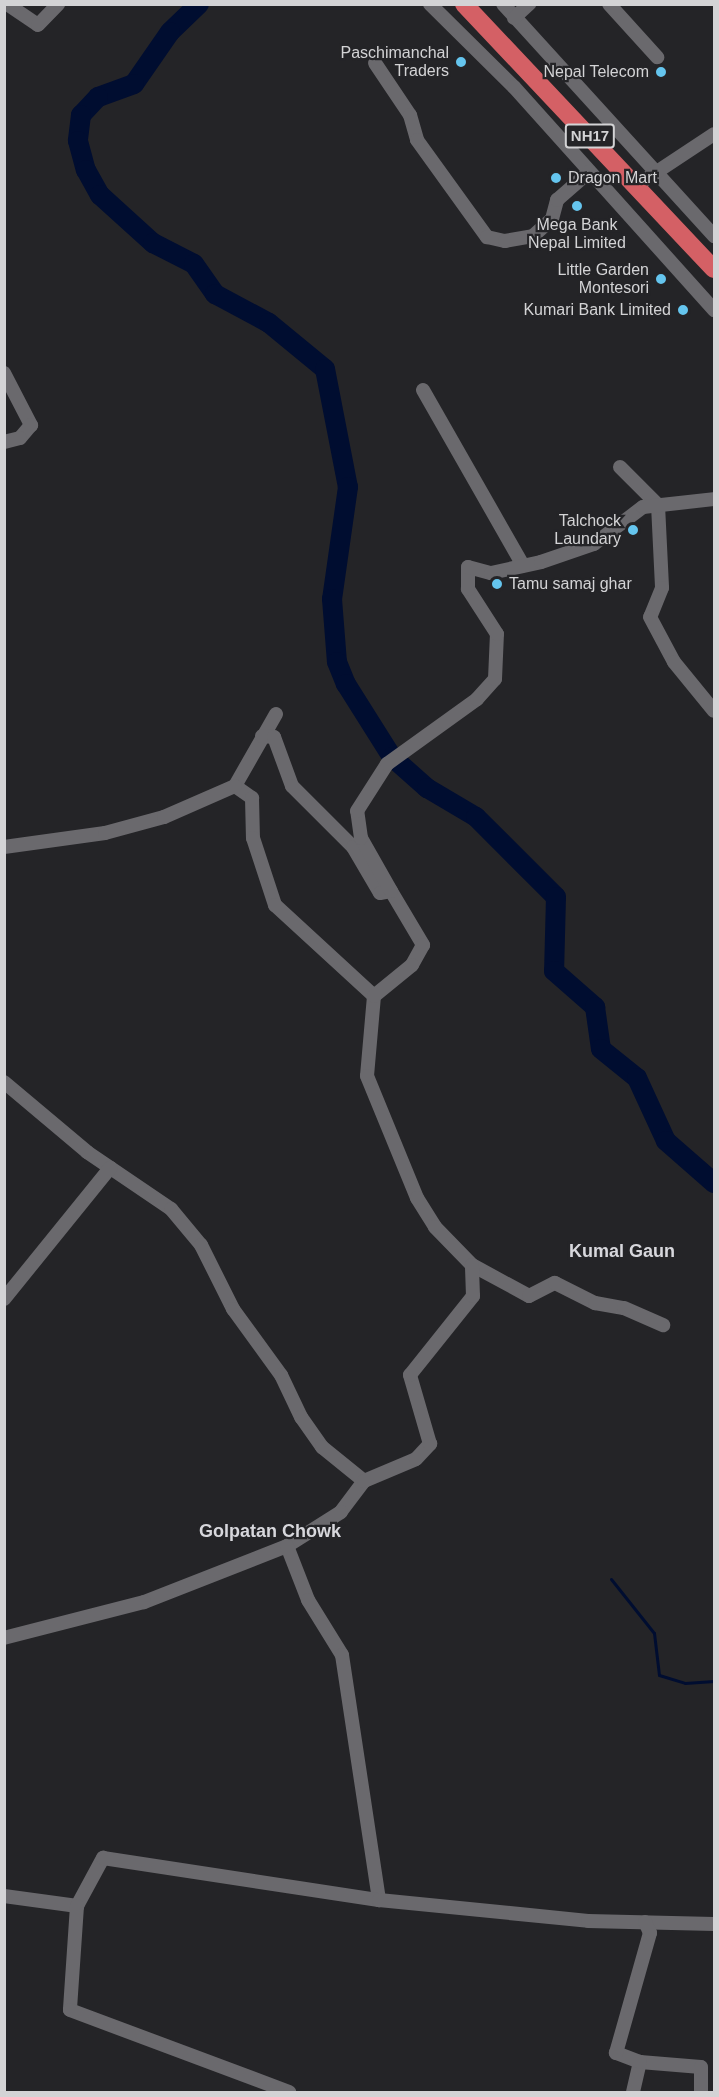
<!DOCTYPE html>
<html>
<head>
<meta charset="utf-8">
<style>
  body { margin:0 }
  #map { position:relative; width:719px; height:2097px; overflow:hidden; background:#242427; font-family:Helvetica,sans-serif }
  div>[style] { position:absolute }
  .stream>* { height:3px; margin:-1.5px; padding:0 1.5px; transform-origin:1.5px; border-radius:1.5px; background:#000d30 }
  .river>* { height:20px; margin:-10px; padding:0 10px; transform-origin:10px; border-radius:10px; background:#000d30 }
  .minor>* { height:14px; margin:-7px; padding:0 7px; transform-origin:7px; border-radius:7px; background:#6a696d }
  .highway>* { height:18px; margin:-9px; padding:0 9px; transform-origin:9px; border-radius:9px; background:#d46065 }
  .dots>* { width:16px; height:16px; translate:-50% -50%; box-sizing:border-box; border:3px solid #242427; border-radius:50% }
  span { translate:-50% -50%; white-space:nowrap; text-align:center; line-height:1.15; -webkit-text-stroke:4.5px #242427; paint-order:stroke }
  .shield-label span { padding:2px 4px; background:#242427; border:2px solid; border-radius:4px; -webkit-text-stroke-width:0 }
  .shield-label { font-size:15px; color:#d3d3d5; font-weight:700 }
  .poi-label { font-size:16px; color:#d3d3d5 }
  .right { translate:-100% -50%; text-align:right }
  .left { translate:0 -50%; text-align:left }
  .neighbourhood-label { font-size:18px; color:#d7d7dc; font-weight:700 }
  .frame { position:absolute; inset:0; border:6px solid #d3d3d5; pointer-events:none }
</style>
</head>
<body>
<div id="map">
  <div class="stream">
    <i style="left:611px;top:1579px;width:69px;rotate:51.5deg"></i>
    <i style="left:654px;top:1633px;width:42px;rotate:83.2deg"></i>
    <i style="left:659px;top:1675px;width:27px;rotate:17deg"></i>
    <i style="left:685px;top:1683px;width:29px;rotate:-4deg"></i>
  </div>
  <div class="river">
    <i style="left:199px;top:4px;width:40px;rotate:136deg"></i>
    <i style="left:170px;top:32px;width:63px;rotate:124.7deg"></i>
    <i style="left:134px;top:84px;width:38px;rotate:160deg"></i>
    <i style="left:98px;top:97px;width:25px;rotate:133deg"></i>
    <i style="left:81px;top:115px;width:26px;rotate:97deg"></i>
    <i style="left:78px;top:141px;width:30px;rotate:75deg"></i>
    <i style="left:86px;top:170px;width:29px;rotate:61deg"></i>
    <i style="left:100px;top:195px;width:72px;rotate:42.2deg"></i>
    <i style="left:153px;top:243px;width:46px;rotate:27.1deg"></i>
    <i style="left:194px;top:264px;width:37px;rotate:55deg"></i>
    <i style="left:215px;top:294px;width:61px;rotate:28.2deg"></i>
    <i style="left:269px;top:323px;width:72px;rotate:39.4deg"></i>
    <i style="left:325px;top:369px;width:120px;rotate:79deg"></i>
    <i style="left:348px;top:487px;width:113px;rotate:98.1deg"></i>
    <i style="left:332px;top:599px;width:63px;rotate:85.5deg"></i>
    <i style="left:337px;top:662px;width:24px;rotate:68deg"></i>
    <i style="left:346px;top:684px;width:86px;rotate:57.8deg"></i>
    <i style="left:392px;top:757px;width:47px;rotate:41.5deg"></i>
    <i style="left:427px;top:788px;width:57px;rotate:30.6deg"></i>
    <i style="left:476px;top:817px;width:113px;rotate:45deg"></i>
    <i style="left:556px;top:897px;width:74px;rotate:91.5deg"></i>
    <i style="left:554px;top:971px;width:55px;rotate:41.3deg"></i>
    <i style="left:595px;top:1007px;width:42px;rotate:81.9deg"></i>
    <i style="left:601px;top:1049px;width:46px;rotate:38.9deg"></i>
    <i style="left:637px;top:1078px;width:69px;rotate:65.3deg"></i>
    <i style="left:666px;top:1141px;width:64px;rotate:41.2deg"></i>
  </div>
  <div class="minor">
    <i style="left:7px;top:4px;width:37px;rotate:34deg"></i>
    <i style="left:38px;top:25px;width:29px;rotate:-46deg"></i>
    <i style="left:430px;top:4px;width:118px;rotate:44.7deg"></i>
    <i style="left:514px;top:87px;width:300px;rotate:48.1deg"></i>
    <i style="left:503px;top:4px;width:314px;rotate:47.7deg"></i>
    <i style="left:609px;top:4px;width:72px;rotate:47.8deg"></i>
    <i style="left:514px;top:18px;width:21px;rotate:-43deg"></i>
    <i style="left:375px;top:63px;width:63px;rotate:56.1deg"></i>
    <i style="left:410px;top:115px;width:26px;rotate:74deg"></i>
    <i style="left:417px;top:140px;width:120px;rotate:54.2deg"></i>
    <i style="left:487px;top:237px;width:18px;rotate:13deg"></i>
    <i style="left:505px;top:241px;width:28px;rotate:-10deg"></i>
    <i style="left:533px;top:236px;width:25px;rotate:-42deg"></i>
    <i style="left:552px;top:219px;width:20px;rotate:-75deg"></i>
    <i style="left:557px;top:200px;width:43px;rotate:-41.2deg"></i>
    <i style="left:637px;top:185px;width:92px;rotate:-33.5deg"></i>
    <i style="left:4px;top:373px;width:59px;rotate:62.6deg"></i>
    <i style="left:31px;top:425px;width:17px;rotate:130deg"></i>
    <i style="left:20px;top:438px;width:16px;rotate:166deg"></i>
    <i style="left:423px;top:390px;width:202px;rotate:60.3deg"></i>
    <i style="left:620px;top:467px;width:54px;rotate:45deg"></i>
    <i style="left:658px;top:505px;width:83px;rotate:87.2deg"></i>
    <i style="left:662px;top:588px;width:31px;rotate:112deg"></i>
    <i style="left:650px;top:617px;width:51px;rotate:61.9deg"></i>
    <i style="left:674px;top:662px;width:63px;rotate:50.8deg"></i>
    <i style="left:276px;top:714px;width:83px;rotate:119.7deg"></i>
    <i style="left:235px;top:786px;width:21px;rotate:35deg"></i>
    <i style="left:252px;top:798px;width:40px;rotate:88.6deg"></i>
    <i style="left:253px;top:838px;width:71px;rotate:71.8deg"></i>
    <i style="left:275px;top:905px;width:134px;rotate:42.6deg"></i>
    <i style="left:374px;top:996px;width:80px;rotate:95deg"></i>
    <i style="left:367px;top:1076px;width:132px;rotate:67.7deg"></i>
    <i style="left:417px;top:1198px;width:34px;rotate:58deg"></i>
    <i style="left:435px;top:1227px;width:53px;rotate:45.8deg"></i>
    <i style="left:472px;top:1265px;width:65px;rotate:28.5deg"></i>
    <i style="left:529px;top:1296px;width:29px;rotate:-27deg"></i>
    <i style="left:555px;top:1283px;width:45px;rotate:26.6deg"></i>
    <i style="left:595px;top:1303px;width:29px;rotate:10deg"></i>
    <i style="left:624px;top:1308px;width:43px;rotate:23.6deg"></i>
    <i style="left:262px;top:736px;width:12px;rotate:5deg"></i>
    <i style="left:274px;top:737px;width:52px;rotate:69.8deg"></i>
    <i style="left:292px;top:786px;width:86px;rotate:45deg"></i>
    <i style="left:353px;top:847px;width:53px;rotate:59.6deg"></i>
    <i style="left:380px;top:893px;width:11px;rotate:-10deg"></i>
    <i style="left:391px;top:891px;width:63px;rotate:59.3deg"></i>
    <i style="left:423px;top:945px;width:23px;rotate:119deg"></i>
    <i style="left:412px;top:965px;width:49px;rotate:140.8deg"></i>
    <i style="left:4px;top:847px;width:102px;rotate:-7.9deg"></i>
    <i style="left:105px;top:833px;width:61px;rotate:-15.2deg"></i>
    <i style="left:164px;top:817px;width:77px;rotate:-23.6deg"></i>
    <i style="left:391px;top:891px;width:61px;rotate:-119.5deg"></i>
    <i style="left:361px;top:838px;width:27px;rotate:-98deg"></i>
    <i style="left:357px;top:811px;width:56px;rotate:-57.4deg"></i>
    <i style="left:387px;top:764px;width:111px;rotate:-35.8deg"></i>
    <i style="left:477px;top:699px;width:27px;rotate:-48deg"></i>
    <i style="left:495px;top:679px;width:45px;rotate:-87.5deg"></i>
    <i style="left:497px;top:634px;width:54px;rotate:-122.8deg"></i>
    <i style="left:468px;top:589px;width:22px;rotate:-90deg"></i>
    <i style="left:468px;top:567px;width:24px;rotate:15deg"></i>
    <i style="left:491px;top:573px;width:51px;rotate:-12.4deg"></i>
    <i style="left:541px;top:562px;width:56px;rotate:-18.8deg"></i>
    <i style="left:594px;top:544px;width:61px;rotate:-37.1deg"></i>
    <i style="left:643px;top:507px;width:71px;rotate:-6.4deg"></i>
    <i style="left:4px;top:1082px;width:109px;rotate:40.1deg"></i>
    <i style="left:87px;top:1152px;width:102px;rotate:34.2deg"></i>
    <i style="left:171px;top:1209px;width:47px;rotate:50.2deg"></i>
    <i style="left:201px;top:1245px;width:72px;rotate:63.4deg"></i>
    <i style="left:233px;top:1309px;width:82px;rotate:54deg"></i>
    <i style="left:281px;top:1375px;width:47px;rotate:64.5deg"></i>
    <i style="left:301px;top:1417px;width:37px;rotate:55deg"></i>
    <i style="left:322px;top:1447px;width:54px;rotate:39deg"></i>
    <i style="left:364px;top:1481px;width:39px;rotate:127deg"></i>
    <i style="left:341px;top:1512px;width:64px;rotate:147.8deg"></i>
    <i style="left:287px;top:1546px;width:154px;rotate:158.6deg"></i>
    <i style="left:144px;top:1602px;width:145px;rotate:165.6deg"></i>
    <i style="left:4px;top:1299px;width:169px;rotate:-51deg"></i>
    <i style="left:364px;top:1481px;width:56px;rotate:-22.9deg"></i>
    <i style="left:416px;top:1459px;width:21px;rotate:-47deg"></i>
    <i style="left:430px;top:1444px;width:72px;rotate:-106.2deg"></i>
    <i style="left:410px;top:1375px;width:101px;rotate:-51.4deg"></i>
    <i style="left:473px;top:1296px;width:31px;rotate:-92deg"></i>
    <i style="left:287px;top:1546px;width:58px;rotate:68.7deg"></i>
    <i style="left:308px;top:1600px;width:65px;rotate:58.3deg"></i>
    <i style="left:342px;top:1655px;width:248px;rotate:81.4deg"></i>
    <i style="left:4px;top:1896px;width:74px;rotate:7.8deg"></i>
    <i style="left:77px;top:1906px;width:55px;rotate:-61.6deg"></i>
    <i style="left:103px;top:1858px;width:279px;rotate:8.7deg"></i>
    <i style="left:379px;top:1900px;width:210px;rotate:5.7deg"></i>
    <i style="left:588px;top:1921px;width:126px;rotate:1.4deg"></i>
    <i style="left:77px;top:1906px;width:104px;rotate:93.9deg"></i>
    <i style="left:70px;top:2010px;width:234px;rotate:20.5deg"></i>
    <i style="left:640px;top:2062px;width:61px;rotate:4.7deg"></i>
    <i style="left:701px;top:2067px;width:25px;rotate:90deg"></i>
    <i style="left:633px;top:2092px;width:31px;rotate:-77deg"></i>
    <i style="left:640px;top:2062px;width:26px;rotate:-159deg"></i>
    <i style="left:616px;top:2053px;width:125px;rotate:-74.2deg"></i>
    <i style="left:650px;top:1933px;width:12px;rotate:-114deg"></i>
  </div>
  <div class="highway">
    <i style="left:464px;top:4px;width:364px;rotate:46.7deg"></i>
  </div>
  <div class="dots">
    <i style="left:461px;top:62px;background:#65c5ee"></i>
    <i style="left:661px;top:72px;background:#65c5ee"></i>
    <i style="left:556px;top:178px;background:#65c5ee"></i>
    <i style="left:577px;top:206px;background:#65c5ee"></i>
    <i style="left:661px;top:279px;background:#65c5ee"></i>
    <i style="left:683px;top:310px;background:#65c5ee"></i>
    <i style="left:633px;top:530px;background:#65c5ee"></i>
    <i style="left:497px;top:584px;background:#65c5ee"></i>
  </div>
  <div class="shield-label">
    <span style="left:590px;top:136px">NH17</span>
  </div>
  <div class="poi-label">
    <span class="right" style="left:449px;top:62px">Paschimanchal<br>Traders</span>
    <span class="right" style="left:649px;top:72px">Nepal Telecom</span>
    <span class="left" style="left:568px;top:178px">Dragon Mart</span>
    <span style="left:577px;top:234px">Mega Bank<br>Nepal Limited</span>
    <span class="right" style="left:649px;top:279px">Little Garden<br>Montesori</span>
    <span class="right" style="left:671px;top:310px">Kumari Bank Limited</span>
    <span class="right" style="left:621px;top:530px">Talchock<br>Laundary</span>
    <span class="left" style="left:509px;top:584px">Tamu samaj ghar</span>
  </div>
  <div class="neighbourhood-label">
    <span style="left:622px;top:1251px">Kumal Gaun</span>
    <span style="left:270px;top:1531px">Golpatan Chowk</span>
  </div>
  <div class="frame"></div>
</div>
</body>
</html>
